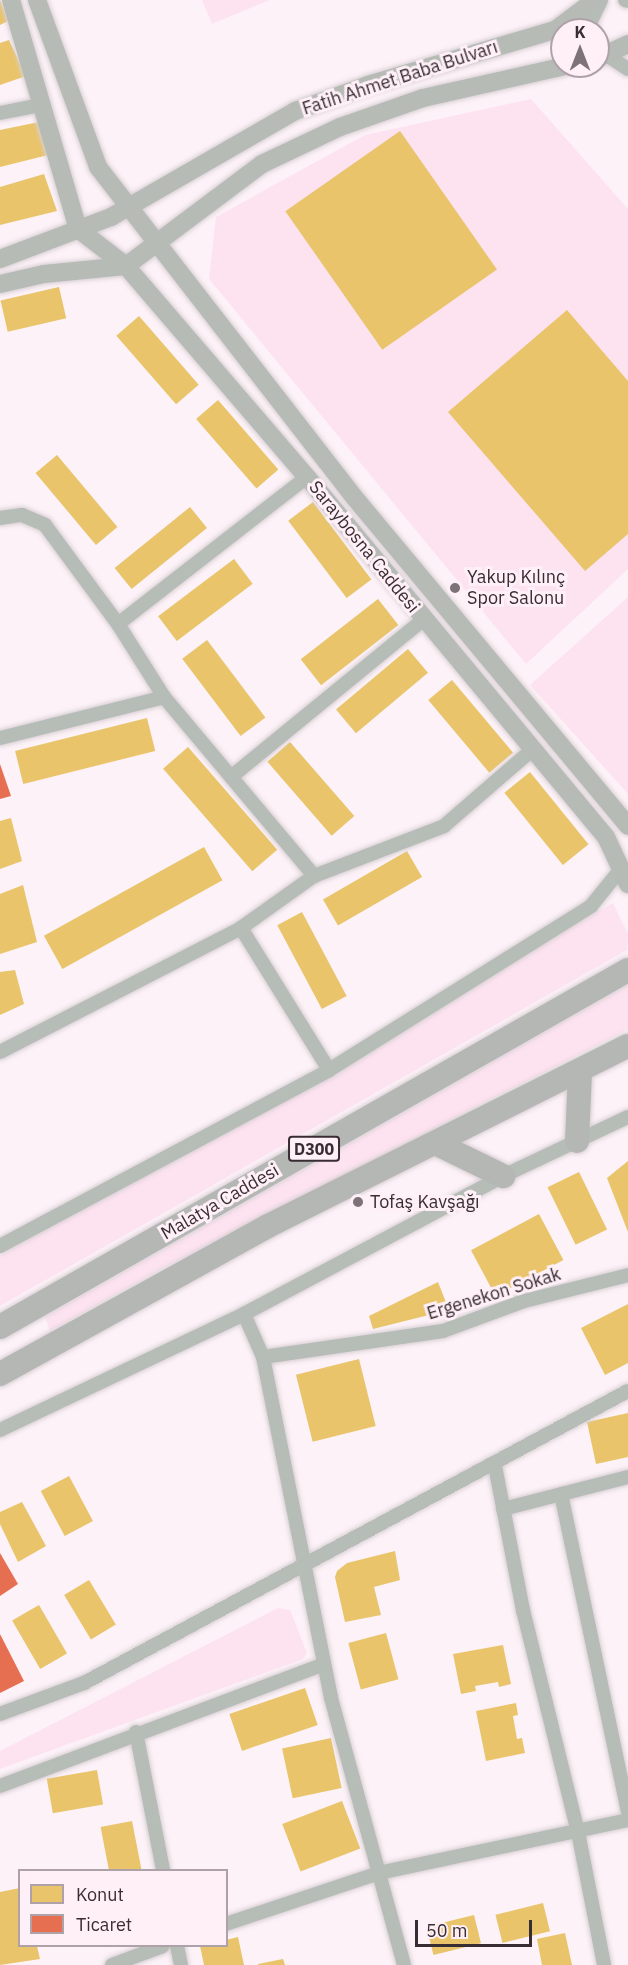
<!DOCTYPE html>
<html>
<head>
<meta charset="utf-8">
<style>
  body { margin:0 }
  #map { position:relative; width:628px; height:1965px; overflow:hidden; background:#fcf2f7; font-family:"IBM Plex Sans",sans-serif }
  div>[style] { position:absolute }
  .green>* { inset:0; background:#fde3f0 }
  .homes>* { inset:0; background:#e9c46a; transform-origin:0 0 }
  .shops>* { inset:0; background:#e76f51 }
  .roads { filter:drop-shadow(0 0 2px #d8cfd4) drop-shadow(0 0 2px #d8cfd4) }
  .street>* { height:14px; margin:-7px; padding:0 7px; transform-origin:7px; border-radius:7px; background:#b6bcb6 }
  .secondary>* { height:18px; margin:-9px; padding:0 9px; transform-origin:9px; border-radius:9px; background:#b6bbb6 }
  .highway>* { height:24px; margin:-12px; padding:0 12px; transform-origin:12px; border-radius:12px; background:#b5b7b4 }
  .dots>* { width:16px; height:16px; translate:-50% -50%; box-sizing:border-box; border:3px solid #ffeff7; border-radius:50% }
  span { translate:-50% -50%; white-space:nowrap; text-align:center; line-height:1.15; -webkit-text-stroke:6px #ffeff7; paint-order:stroke }
  .shield-label span { padding:2px 4px; background:#ffeff7; border:2px solid; border-radius:4px; -webkit-text-stroke-width:0 }
  .shield-label { font-size:16px; color:#372d32; font-weight:700 }
  .street-label { font-size:18px; color:#372d32 }
  .poi-label { font-size:18px; color:#372d32 }
  .left { translate:0 -50%; text-align:left }
  .legend { position:absolute; left:18px; top:1869px; width:210px; height:78px; box-sizing:border-box; background:#ffeff7; border:2px solid #afa1a8; margin:0; padding:8px 10px; list-style:none; font-size:18px; color:#372d32 }
  .legend li { display:flex; align-items:center; gap:12px; height:30px }
  .legend b { width:30px; border:2px solid #afa1a8 }
  .north { position:absolute; left:550px; top:18px; width:60px; height:60px; box-sizing:border-box; background:#ffeff7; border:2px solid #afa1a8; border-radius:50%; rotate:0deg; font-size:16px; font-weight:700; line-height:24px; text-align:center; color:#372d32 }
  .north::after { content:''; display:block; margin:auto; width:21px; height:27px; background:#7c7277; clip-path:polygon(50% 0,100% 100%,50% 72%,0 100%) }
  .scale { position:absolute; left:415px; top:1920px; width:117px; height:27px; box-sizing:border-box; border:3px solid #372d32; border-top:0; padding-left:8px; font-size:18px; line-height:21px; white-space:nowrap; color:#372d32; -webkit-text-stroke:4px #ffeff7; paint-order:stroke }
</style>
</head>
<body>
<div id="map">
  <div class="green">
    <i style="clip-path:polygon(202px 0,270px 0,212px 24px)"></i>
    <i style="clip-path:polygon(531px 99px,628px 209px,628px 569px,526px 664px,209px 279px,216px 217px,365px 135px)"></i>
    <i style="clip-path:polygon(628px 597px,628px 794px,530px 685px)"></i>
    <i style="clip-path:polygon(613px 903px,628px 934px,627px 950px,0 1306px,0 1256px)"></i>
    <i style="clip-path:polygon(628px 985px,628px 1029px,159px 1270px,50px 1331px,45px 1317px)"></i>
    <i style="clip-path:polygon(278px 1608px,290px 1610px,307px 1653px,303px 1659px,0 1769px,0 1751px)"></i>
  </div>
  <div class="homes">
    <i style="clip-path:polygon(0 0,8px 21px,0 25px)"></i>
    <i style="clip-path:polygon(9px 40px,26px 76px,0 85px,0 43px)"></i>
    <i style="clip-path:polygon(39px 122px,48px 155px,0 167px,0 130px)"></i>
    <i style="left:400px;top:131px;width:169px;height:140px;rotate:55deg"></i>
    <i style="clip-path:polygon(44px 174px,57px 211px,0 225px,0 187px)"></i>
    <i style="left:59px;top:287px;width:32px;height:60px;rotate:77deg"></i>
    <i style="clip-path:polygon(567px 310px,628px 381px,628px 534px,585px 571px,448px 412px)"></i>
    <i style="left:139px;top:316px;width:91px;height:30px;rotate:49deg"></i>
    <i style="left:218px;top:400px;width:92px;height:29px;rotate:49deg"></i>
    <i style="left:57px;top:455px;width:94px;height:28px;rotate:50deg"></i>
    <i style="left:313px;top:502px;width:97px;height:31px;rotate:53deg"></i>
    <i style="left:190px;top:507px;width:27px;height:97px;rotate:51deg"></i>
    <i style="left:234px;top:559px;width:31px;height:95px;rotate:53deg"></i>
    <i style="left:378px;top:599px;width:33px;height:98px;rotate:52deg"></i>
    <i style="left:207px;top:640px;width:97px;height:31px;rotate:53deg"></i>
    <i style="left:408px;top:649px;width:31px;height:94px;rotate:50deg"></i>
    <i style="left:452px;top:680px;width:95px;height:31px;rotate:50deg"></i>
    <i style="left:147px;top:718px;width:34px;height:136px;rotate:76deg"></i>
    <i style="left:290px;top:742px;width:98px;height:30px;rotate:49deg"></i>
    <i style="left:188px;top:747px;width:136px;height:33px;rotate:49deg"></i>
    <i style="left:530px;top:772px;width:93px;height:33px;rotate:51deg"></i>
    <i style="clip-path:polygon(11px 818px,22px 861px,0 869px,0 821px)"></i>
    <i style="left:204px;top:847px;width:38px;height:183px;rotate:61deg"></i>
    <i style="left:407px;top:851px;width:30px;height:97px;rotate:60deg"></i>
    <i style="clip-path:polygon(23px 885px,37px 942px,0 954px,0 894px)"></i>
    <i style="left:302px;top:912px;width:95px;height:28px;rotate:62deg"></i>
    <i style="clip-path:polygon(15px 970px,24px 1004px,0 1015px,0 972px)"></i>
    <i style="clip-path:polygon(628px 1161px,628px 1232px,607px 1178px)"></i>
    <i style="left:579px;top:1172px;width:64px;height:35px;rotate:64deg"></i>
    <i style="left:539px;top:1214px;width:52px;height:77px;rotate:62deg"></i>
    <i style="clip-path:polygon(438px 1282px,449px 1310px,373px 1329px,369px 1316px)"></i>
    <i style="clip-path:polygon(628px 1304px,628px 1363px,605px 1375px,581px 1328px)"></i>
    <i style="left:359px;top:1359px;width:69px;height:65px;rotate:76deg"></i>
    <i style="clip-path:polygon(628px 1413px,628px 1457px,596px 1464px,587px 1422px)"></i>
    <i style="left:69px;top:1476px;width:51px;height:32px;rotate:62deg"></i>
    <i style="clip-path:polygon(22px 1502px,46px 1546px,18px 1562px,0 1524px,0 1512px)"></i>
    <i style="clip-path:polygon(395px 1551px,400px 1580px,374px 1587px,381px 1615px,345px 1622px,335px 1577px,337px 1571px,347px 1563px)"></i>
    <i style="left:89px;top:1580px;width:52px;height:29px;rotate:59deg"></i>
    <i style="left:39px;top:1605px;width:56px;height:31px;rotate:60deg"></i>
    <i style="left:386px;top:1633px;width:48px;height:39px;rotate:75deg"></i>
    <i style="clip-path:polygon(503px 1645px,511px 1684px,499px 1687px,498px 1682px,475px 1686px,476px 1691px,461px 1694px,453px 1654px)"></i>
    <i style="left:305px;top:1688px;width:39px;height:80px;rotate:71deg"></i>
    <i style="clip-path:polygon(516px 1703px,518px 1715px,513px 1716px,517px 1739px,522px 1738px,525px 1753px,486px 1761px,476px 1711px)"></i>
    <i style="left:331px;top:1738px;width:51px;height:50px;rotate:78deg"></i>
    <i style="left:97px;top:1770px;width:35px;height:51px;rotate:80deg"></i>
    <i style="left:342px;top:1801px;width:51px;height:64px;rotate:69deg"></i>
    <i style="left:132px;top:1821px;width:49px;height:32px;rotate:79deg"></i>
    <i style="clip-path:polygon(20px 1888px,20px 1946px,37px 1946px,40px 1959px,0 1965px,0 1892px)"></i>
    <i style="left:543px;top:1903px;width:29px;height:49px;rotate:76deg"></i>
    <i style="left:474px;top:1915px;width:29px;height:49px;rotate:76deg"></i>
    <i style="clip-path:polygon(565px 1933px,572px 1965px,542px 1965px,537px 1939px)"></i>
    <i style="clip-path:polygon(238px 1937px,244px 1965px,204px 1965px,200px 1946px,226px 1946px,226px 1940px)"></i>
    <i style="clip-path:polygon(283px 1959px,285px 1965px,258px 1965px,258px 1964px)"></i>
  </div>
  <div class="shops">
    <i style="clip-path:polygon(0 764px,11px 796px,0 799px)"></i>
    <i style="clip-path:polygon(0 1553px,18px 1584px,0 1596px)"></i>
    <i style="clip-path:polygon(0 1634px,24px 1681px,0 1693px)"></i>
  </div>
  <div class="roads">
    <div class="street">
      <i style="left:625px;top:0;width:3px;rotate:18deg"></i>
      <i style="left:593px;top:30px;width:8px;rotate:-113deg"></i>
      <i style="left:590px;top:23px;width:25px;rotate:-64deg"></i>
      <i style="left:598px;top:40px;width:19px;rotate:58deg"></i>
      <i style="left:608px;top:56px;width:24px;rotate:33deg"></i>
      <i style="left:0;top:113px;width:42px;rotate:-11deg"></i>
      <i style="left:0;top:518px;width:22px;rotate:-8deg"></i>
      <i style="left:22px;top:515px;width:25px;rotate:23deg"></i>
      <i style="left:45px;top:525px;width:123px;rotate:53.6deg"></i>
      <i style="left:118px;top:624px;width:86px;rotate:57.8deg"></i>
      <i style="left:164px;top:697px;width:234px;rotate:50deg"></i>
      <i style="left:118px;top:624px;width:239px;rotate:-37.9deg"></i>
      <i style="left:0;top:738px;width:169px;rotate:-14deg"></i>
      <i style="left:231px;top:777px;width:248px;rotate:-39.3deg"></i>
      <i style="left:241px;top:928px;width:167px;rotate:58.2deg"></i>
      <i style="left:0;top:1052px;width:271px;rotate:-27.2deg"></i>
      <i style="left:241px;top:928px;width:90px;rotate:-35.5deg"></i>
      <i style="left:314px;top:876px;width:139px;rotate:-21deg"></i>
      <i style="left:444px;top:826px;width:119px;rotate:-40.9deg"></i>
      <i style="left:0;top:1246px;width:373px;rotate:-28.1deg"></i>
      <i style="left:329px;top:1070px;width:309px;rotate:-32deg"></i>
      <i style="left:591px;top:906px;width:48px;rotate:-51deg"></i>
      <i style="left:244px;top:1314px;width:47px;rotate:66.2deg"></i>
      <i style="left:263px;top:1357px;width:348px;rotate:78.7deg"></i>
      <i style="left:331px;top:1698px;width:277px;rotate:74.7deg"></i>
      <i style="left:263px;top:1357px;width:182px;rotate:-8.2deg"></i>
      <i style="left:443px;top:1331px;width:86px;rotate:-20.3deg"></i>
      <i style="left:524px;top:1301px;width:107px;rotate:-14deg"></i>
      <i style="left:0;top:1430px;width:270px;rotate:-25.4deg"></i>
      <i style="left:244px;top:1314px;width:293px;rotate:-28deg"></i>
      <i style="left:503px;top:1176px;width:138px;rotate:-25.3deg"></i>
      <i style="left:495px;top:1466px;width:147px;rotate:79deg"></i>
      <i style="left:523px;top:1610px;width:229px;rotate:76.1deg"></i>
      <i style="left:578px;top:1832px;width:136px;rotate:78.9deg"></i>
      <i style="left:561px;top:1494px;width:324px;rotate:78.1deg"></i>
      <i style="left:503px;top:1509px;width:129px;rotate:-14.4deg"></i>
      <i style="left:0;top:1714px;width:90px;rotate:-20.3deg"></i>
      <i style="left:84px;top:1683px;width:617px;rotate:-28.23deg"></i>
      <i style="left:136px;top:1732px;width:141px;rotate:78.9deg"></i>
      <i style="left:0;top:1786px;width:346px;rotate:-20.6deg"></i>
      <i style="left:226px;top:1924px;width:161px;rotate:-18.4deg"></i>
      <i style="left:379px;top:1873px;width:255px;rotate:-12deg"></i>
      <i style="left:177px;top:1946px;width:19px;rotate:78deg"></i>
      <i style="left:112px;top:1965px;width:54px;rotate:-20.4deg"></i>
    </div>
    <div class="secondary">
      <i style="left:11px;top:0;width:239px;rotate:73.7deg"></i>
      <i style="left:37px;top:0;width:178px;rotate:69.9deg"></i>
      <i style="left:98px;top:167px;width:418px;rotate:52.2deg"></i>
      <i style="left:354px;top:497px;width:428px;rotate:50.2deg"></i>
      <i style="left:598px;top:58px;width:33px;rotate:-25deg"></i>
      <i style="left:78px;top:229px;width:61px;rotate:37.6deg"></i>
      <i style="left:126px;top:266px;width:278px;rotate:49.4deg"></i>
      <i style="left:307px;top:477px;width:468px;rotate:50.3deg"></i>
      <i style="left:606px;top:837px;width:52px;rotate:64.9deg"></i>
      <i style="left:0;top:259px;width:119px;rotate:-20.7deg"></i>
      <i style="left:111px;top:217px;width:212px;rotate:-29.9deg"></i>
      <i style="left:295px;top:111px;width:77px;rotate:-19.6deg"></i>
      <i style="left:368px;top:85px;width:195px;rotate:-16.4deg"></i>
      <i style="left:555px;top:30px;width:50px;rotate:-36.9deg"></i>
      <i style="left:0;top:284px;width:45px;rotate:-12.8deg"></i>
      <i style="left:44px;top:274px;width:82px;rotate:-5.6deg"></i>
      <i style="left:126px;top:266px;width:170px;rotate:-36.9deg"></i>
      <i style="left:262px;top:164px;width:86px;rotate:-25.4deg"></i>
      <i style="left:340px;top:127px;width:88px;rotate:-19.3deg"></i>
      <i style="left:423px;top:98px;width:146px;rotate:-12.7deg"></i>
    </div>
    <div class="highway">
      <i style="left:577px;top:1141px;width:70px;rotate:-87.5deg"></i>
      <i style="left:435px;top:1143px;width:76px;rotate:25.9deg"></i>
      <i style="left:0;top:1327px;width:722px;rotate:-29.62deg"></i>
      <i style="left:0;top:1374px;width:306px;rotate:-28.9deg"></i>
      <i style="left:268px;top:1226px;width:402px;rotate:-26.6deg"></i>
    </div>
  </div>
  <div class="dots">
    <i style="left:455px;top:588px;background:#7c7277"></i>
    <i style="left:358px;top:1202px;background:#7c7277"></i>
  </div>
  <div class="shield-label">
    <span style="left:314px;top:1149px">D300</span>
  </div>
  <div class="street-label">
    <span style="left:400px;top:78px;rotate:-18deg">Fatih Ahmet Baba Bulvarı</span>
    <span style="left:364px;top:547px;rotate:51deg">Saraybosna Caddesi</span>
    <span style="left:220px;top:1202px;rotate:-30deg">Malatya Caddesi</span>
    <span style="left:494px;top:1294px;rotate:-17deg">Ergenekon Sokak</span>
  </div>
  <div class="poi-label">
    <span class="left" style="left:467px;top:588px">Yakup Kılınç<br>Spor Salonu</span>
    <span class="left" style="left:370px;top:1202px">Tofaş Kavşağı</span>
  </div>
  <ul class="legend">
  <li><b style="height:16px;background:#e9c46a"></b>Konut</li>
  <li><b style="height:16px;background:#e76f51"></b>Ticaret</li>
  </ul>
  <div class="north">K</div>
  <div class="scale">50 m</div>
</div>
</body>
</html>
